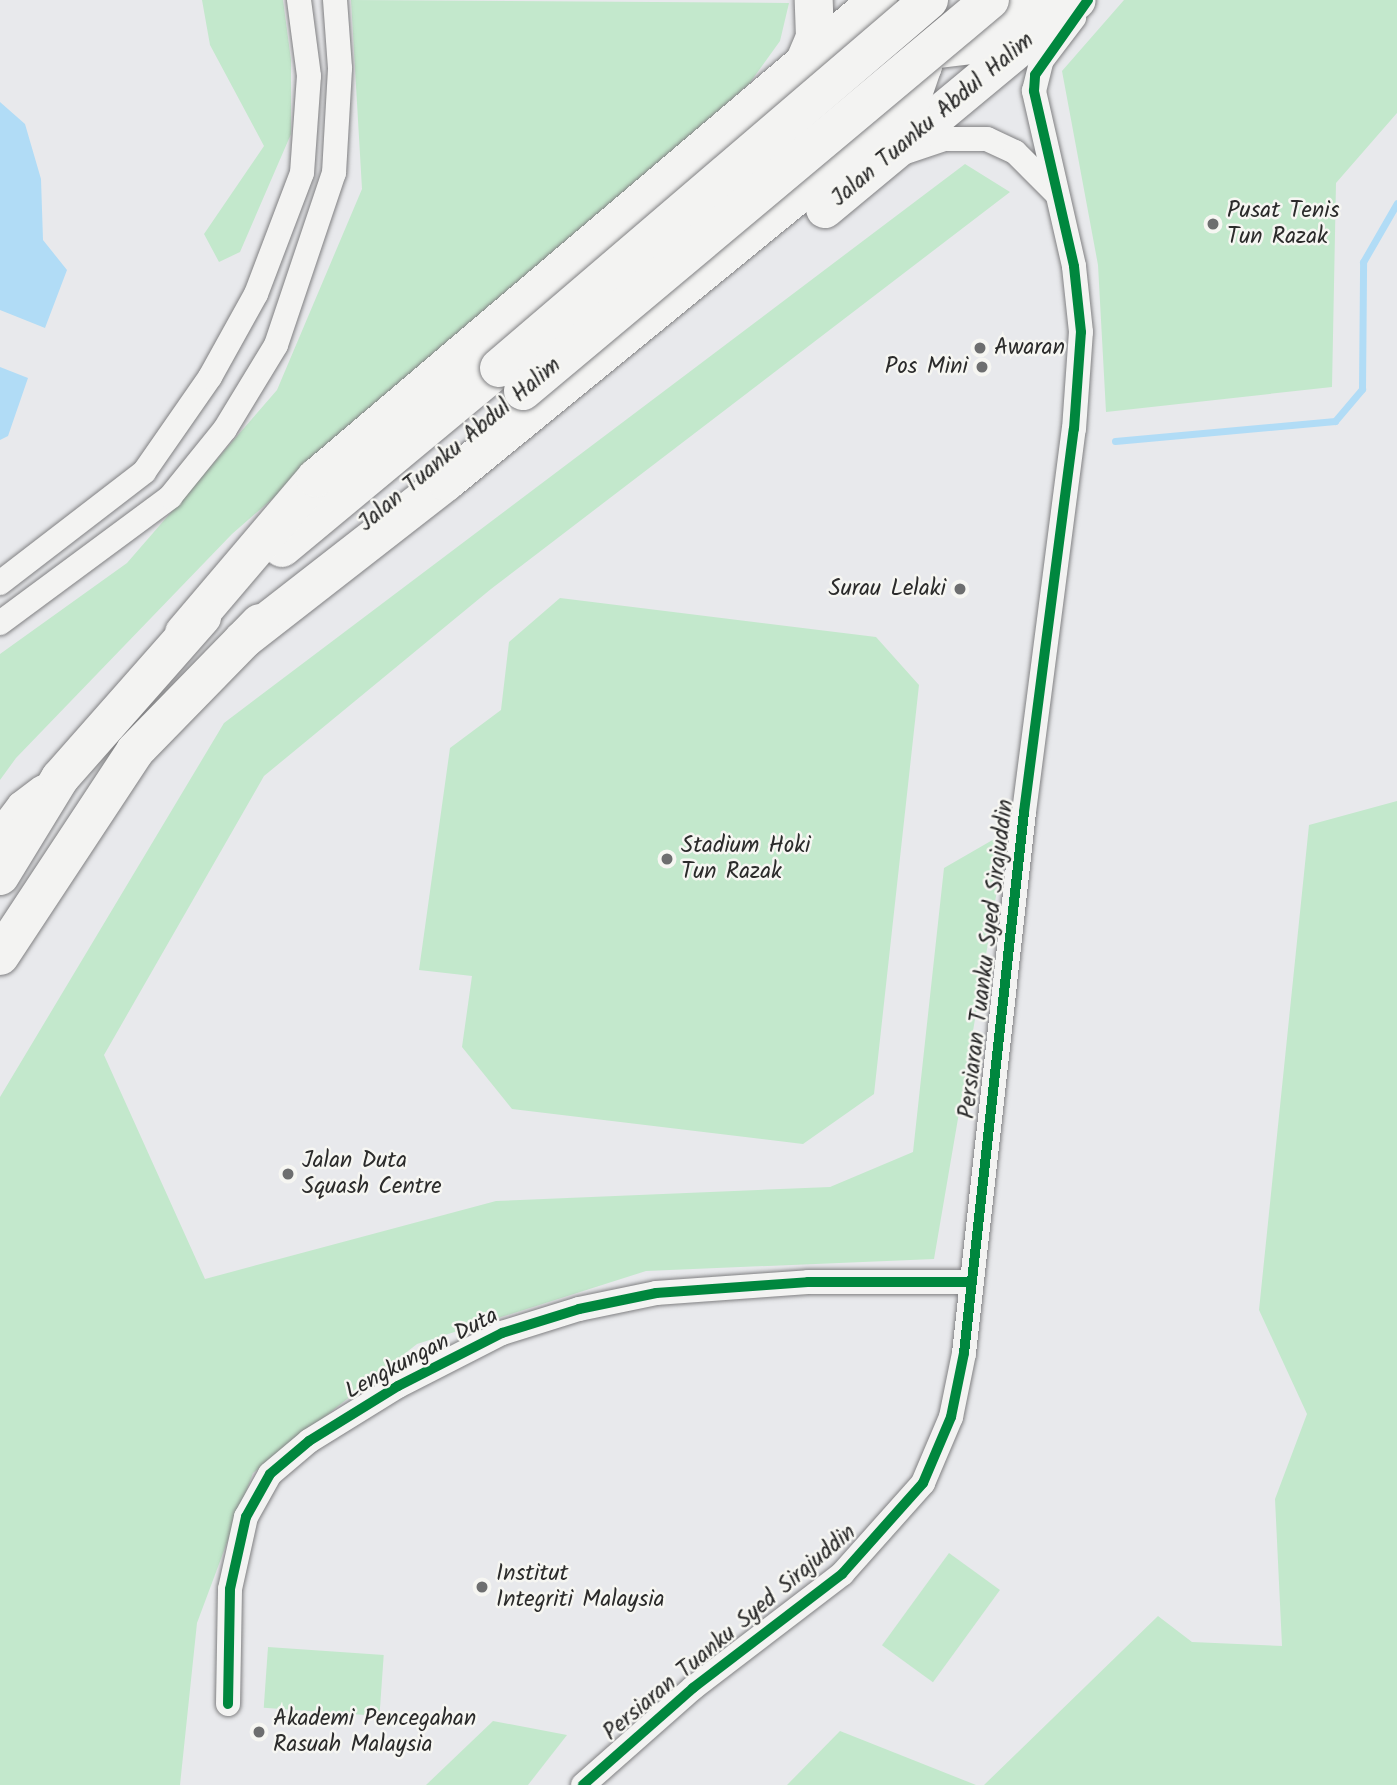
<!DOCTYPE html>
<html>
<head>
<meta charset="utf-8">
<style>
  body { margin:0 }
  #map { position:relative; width:1397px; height:1785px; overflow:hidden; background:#e8e9ec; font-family:Kalam,sans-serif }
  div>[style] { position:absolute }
  .green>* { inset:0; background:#c3e8cc; transform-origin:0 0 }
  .water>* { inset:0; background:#b1dcf6 }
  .stream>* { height:7px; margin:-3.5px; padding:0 3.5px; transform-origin:3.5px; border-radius:3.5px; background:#b1dcf6 }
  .roads { filter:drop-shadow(0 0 2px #808082) drop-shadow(0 0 2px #808082) }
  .minor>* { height:24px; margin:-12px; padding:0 12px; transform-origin:12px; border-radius:12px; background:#f3f3f2 }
  .tertiary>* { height:30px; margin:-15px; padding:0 15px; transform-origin:15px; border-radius:15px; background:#f3f3f2 }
  .primary>* { height:38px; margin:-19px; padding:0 19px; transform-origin:19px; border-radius:19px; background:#f3f3f2 }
  .bridges { filter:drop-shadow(0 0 2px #808082) drop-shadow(0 0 2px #808082) }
  .primary-bridge>* { height:38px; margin:-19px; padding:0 19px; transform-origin:19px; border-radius:19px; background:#f3f3f2 }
  .cycleway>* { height:10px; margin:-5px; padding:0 5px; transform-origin:5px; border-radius:5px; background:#00873e }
  .dots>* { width:19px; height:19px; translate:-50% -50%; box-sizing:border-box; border:4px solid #f6f6f2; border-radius:50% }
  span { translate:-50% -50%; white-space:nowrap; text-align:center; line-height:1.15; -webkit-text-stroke:5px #f6f6f2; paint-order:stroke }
  .street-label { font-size:23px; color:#2b2b2b }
  .poi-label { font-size:23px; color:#2b2b2b }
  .left { translate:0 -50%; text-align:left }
  .right { translate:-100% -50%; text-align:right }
</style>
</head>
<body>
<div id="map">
  <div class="green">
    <i style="clip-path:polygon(202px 0,283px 0,291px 60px,291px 134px,240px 252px,219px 262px,204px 234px,264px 146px,210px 45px)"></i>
    <i style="clip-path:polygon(351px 0,789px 3px,780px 41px,749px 84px,232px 534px,16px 758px,0 780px,0 654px,127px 563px,277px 390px,362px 189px)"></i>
    <i style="clip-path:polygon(1124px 0,1397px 0,1397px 113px,1336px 183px,1332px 387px,1106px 412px,1098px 265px,1062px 71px)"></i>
    <i style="clip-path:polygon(965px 164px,1010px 192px,491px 589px,264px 776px,104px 1055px,205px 1279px,496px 1201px,830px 1187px,913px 1152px,944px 868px,996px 838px,1001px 867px,934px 1259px,646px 1271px,417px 1344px,253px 1473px,197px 1623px,180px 1785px,0 1785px,0 1097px,224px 723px)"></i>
    <i style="clip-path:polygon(560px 598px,876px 637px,919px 685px,874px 1094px,803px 1144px,512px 1109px,462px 1047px,472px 976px,419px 970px,450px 748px,501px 710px,509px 642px)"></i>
    <i style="clip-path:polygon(1397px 801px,1397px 1785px,984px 1785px,1158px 1616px,1192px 1642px,1282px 1646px,1275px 1499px,1307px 1414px,1259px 1310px,1309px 825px)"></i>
    <i style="left:949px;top:1553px;width:63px;height:114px;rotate:36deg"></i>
    <i style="left:268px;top:1647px;width:116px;height:61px;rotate:4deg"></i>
    <i style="clip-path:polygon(493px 1721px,567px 1735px,528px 1785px,426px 1785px)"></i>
    <i style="clip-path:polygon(840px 1731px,976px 1785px,787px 1785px)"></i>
  </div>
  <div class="water">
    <i style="clip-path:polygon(0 102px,25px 124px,41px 179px,43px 240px,67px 270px,45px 328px,0 310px)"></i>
    <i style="clip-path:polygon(0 367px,28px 378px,8px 436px,0 440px)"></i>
  </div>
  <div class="stream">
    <i style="left:1115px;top:441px;width:221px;rotate:-5.2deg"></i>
    <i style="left:1335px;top:421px;width:42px;rotate:-49.8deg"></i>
    <i style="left:1362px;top:389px;width:127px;rotate:-89.5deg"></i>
    <i style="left:1363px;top:262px;width:68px;rotate:-60deg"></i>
  </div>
  <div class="roads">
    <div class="minor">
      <i style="left:906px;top:152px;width:40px;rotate:-18.9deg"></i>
      <i style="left:944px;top:139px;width:43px"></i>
      <i style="left:987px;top:139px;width:31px;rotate:25deg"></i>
      <i style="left:1015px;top:152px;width:59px;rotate:45deg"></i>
      <i style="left:0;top:583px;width:182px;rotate:-37.6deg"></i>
      <i style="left:144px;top:472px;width:116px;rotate:-55.2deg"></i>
      <i style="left:210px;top:377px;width:95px;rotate:-61deg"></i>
      <i style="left:256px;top:294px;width:129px;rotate:-69.2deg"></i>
      <i style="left:302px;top:173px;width:97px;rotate:-85.9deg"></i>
      <i style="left:309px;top:76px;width:77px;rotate:-97.5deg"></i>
      <i style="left:0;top:623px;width:212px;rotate:-36.5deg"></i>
      <i style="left:170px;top:497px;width:87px;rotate:-51deg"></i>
      <i style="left:225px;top:429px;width:98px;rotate:-58.7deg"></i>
      <i style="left:276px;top:345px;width:182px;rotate:-71.4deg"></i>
      <i style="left:334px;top:173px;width:105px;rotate:-86.7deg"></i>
      <i style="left:340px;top:68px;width:68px;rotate:-94.2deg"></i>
      <i style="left:228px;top:1704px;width:115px;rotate:-89deg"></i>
      <i style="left:230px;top:1589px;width:74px;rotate:-77.5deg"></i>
      <i style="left:246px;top:1517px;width:49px;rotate:-60.8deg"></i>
      <i style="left:270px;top:1474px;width:51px;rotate:-40.2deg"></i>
      <i style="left:309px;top:1441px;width:105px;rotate:-31.7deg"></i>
      <i style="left:398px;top:1386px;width:117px;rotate:-27deg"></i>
      <i style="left:502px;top:1333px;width:81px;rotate:-17.3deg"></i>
      <i style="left:579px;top:1309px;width:79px;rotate:-11.7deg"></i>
      <i style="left:656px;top:1293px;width:152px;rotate:-4.1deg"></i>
      <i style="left:808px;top:1282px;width:163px"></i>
      <i style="left:583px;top:1785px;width:147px;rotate:-41.4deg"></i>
      <i style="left:693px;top:1688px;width:188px;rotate:-37.4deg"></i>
      <i style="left:842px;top:1574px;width:122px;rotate:-48.3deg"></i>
      <i style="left:923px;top:1483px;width:72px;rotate:-67deg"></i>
      <i style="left:951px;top:1417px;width:65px;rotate:-78.5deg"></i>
      <i style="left:964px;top:1353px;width:544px;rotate:-83.67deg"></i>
      <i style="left:1024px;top:812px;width:386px;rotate:-82.6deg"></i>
      <i style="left:1074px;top:429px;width:97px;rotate:-85.9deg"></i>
      <i style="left:1081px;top:332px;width:66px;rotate:-96.1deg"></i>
      <i style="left:1074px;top:266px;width:180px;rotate:-102.9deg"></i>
      <i style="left:1034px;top:91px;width:32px;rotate:-76deg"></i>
      <i style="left:1042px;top:60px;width:53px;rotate:-52.7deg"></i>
    </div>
    <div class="tertiary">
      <i style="left:0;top:835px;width:36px;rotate:-53deg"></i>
      <i style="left:22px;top:806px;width:26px;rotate:-37deg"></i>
    </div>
    <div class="primary">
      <i style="left:914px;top:48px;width:9px;rotate:18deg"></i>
      <i style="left:923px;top:51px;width:56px;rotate:-7.1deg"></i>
      <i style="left:979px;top:44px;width:68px;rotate:-40.2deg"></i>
      <i style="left:805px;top:61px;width:25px;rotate:-67deg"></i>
      <i style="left:815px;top:38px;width:38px;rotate:-92deg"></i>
      <i style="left:825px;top:209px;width:327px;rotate:-39.7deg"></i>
      <i style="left:282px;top:548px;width:282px;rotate:-39.7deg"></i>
      <i style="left:184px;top:633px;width:204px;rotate:-49.6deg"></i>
      <i style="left:316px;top:478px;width:738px;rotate:-40.38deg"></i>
      <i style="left:243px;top:640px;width:257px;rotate:-37.9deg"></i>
      <i style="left:446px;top:482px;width:599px;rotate:-39.24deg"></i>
      <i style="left:910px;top:103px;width:39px;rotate:-71deg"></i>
      <i style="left:923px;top:66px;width:32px;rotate:-90deg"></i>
      <i style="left:0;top:876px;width:115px;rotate:-58.5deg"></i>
      <i style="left:60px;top:778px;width:215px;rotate:-48.6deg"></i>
      <i style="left:0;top:956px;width:245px;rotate:-56.6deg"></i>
      <i style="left:135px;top:751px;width:179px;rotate:-45.7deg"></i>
    </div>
  </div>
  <div class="bridges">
    <div class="primary-bridge">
      <i style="left:499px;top:368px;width:566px;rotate:-40.56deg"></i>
      <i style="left:523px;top:391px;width:609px;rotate:-39.94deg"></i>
    </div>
  </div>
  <div class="cycleway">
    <i style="left:228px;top:1704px;width:115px;rotate:-89deg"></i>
    <i style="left:230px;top:1589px;width:74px;rotate:-77.5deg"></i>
    <i style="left:246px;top:1517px;width:49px;rotate:-60.8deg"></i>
    <i style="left:270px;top:1474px;width:51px;rotate:-40.2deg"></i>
    <i style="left:309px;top:1441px;width:105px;rotate:-31.7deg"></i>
    <i style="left:398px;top:1386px;width:117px;rotate:-27deg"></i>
    <i style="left:502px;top:1333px;width:81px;rotate:-17.3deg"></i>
    <i style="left:579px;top:1309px;width:79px;rotate:-11.7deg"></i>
    <i style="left:656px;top:1293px;width:152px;rotate:-4.1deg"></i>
    <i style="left:808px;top:1282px;width:163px"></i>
    <i style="left:583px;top:1785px;width:147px;rotate:-41.4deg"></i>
    <i style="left:693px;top:1688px;width:188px;rotate:-37.4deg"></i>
    <i style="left:842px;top:1574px;width:122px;rotate:-48.3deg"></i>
    <i style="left:923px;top:1483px;width:72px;rotate:-67deg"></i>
    <i style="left:951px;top:1417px;width:65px;rotate:-78.5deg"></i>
    <i style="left:964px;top:1353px;width:544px;rotate:-83.67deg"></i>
    <i style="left:1024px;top:812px;width:386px;rotate:-82.6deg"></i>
    <i style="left:1074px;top:429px;width:97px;rotate:-85.9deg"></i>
    <i style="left:1081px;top:332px;width:66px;rotate:-96.1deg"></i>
    <i style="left:1074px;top:266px;width:180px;rotate:-102.9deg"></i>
    <i style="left:1034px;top:91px;width:16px;rotate:-86deg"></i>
    <i style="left:1035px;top:75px;width:92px;rotate:-54.8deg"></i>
  </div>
  <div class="dots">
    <i style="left:1213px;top:224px;background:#6d6e6f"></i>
    <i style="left:980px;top:348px;background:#6d6e6f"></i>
    <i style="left:982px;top:367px;background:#6d6e6f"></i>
    <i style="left:960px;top:589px;background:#6d6e6f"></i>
    <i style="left:667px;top:859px;background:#6d6e6f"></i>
    <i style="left:288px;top:1174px;background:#6d6e6f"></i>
    <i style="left:482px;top:1587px;background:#6d6e6f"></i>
    <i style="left:259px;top:1732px;background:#6d6e6f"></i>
  </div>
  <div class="street-label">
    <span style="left:933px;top:120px;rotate:-40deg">Jalan Tuanku Abdul Halim</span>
    <span style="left:460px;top:445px;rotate:-40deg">Jalan Tuanku Abdul Halim</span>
    <span style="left:987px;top:959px;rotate:-83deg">Persiaran Tuanku Syed Sirajuddin</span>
    <span style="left:422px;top:1354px;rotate:-28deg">Lengkungan Duta</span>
    <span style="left:730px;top:1633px;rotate:-40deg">Persiaran Tuanku Syed Sirajuddin</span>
  </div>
  <div class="poi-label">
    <span class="left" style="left:1227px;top:224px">Pusat Tenis<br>Tun Razak</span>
    <span class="left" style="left:994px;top:348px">Awaran</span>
    <span class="right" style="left:968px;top:367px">Pos Mini</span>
    <span class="right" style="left:946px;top:589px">Surau Lelaki</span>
    <span class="left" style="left:681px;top:859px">Stadium Hoki<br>Tun Razak</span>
    <span class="left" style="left:302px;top:1174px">Jalan Duta<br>Squash Centre</span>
    <span class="left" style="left:496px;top:1587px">Institut<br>Integriti Malaysia</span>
    <span class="left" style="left:273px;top:1732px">Akademi Pencegahan<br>Rasuah Malaysia</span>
  </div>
</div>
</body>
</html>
